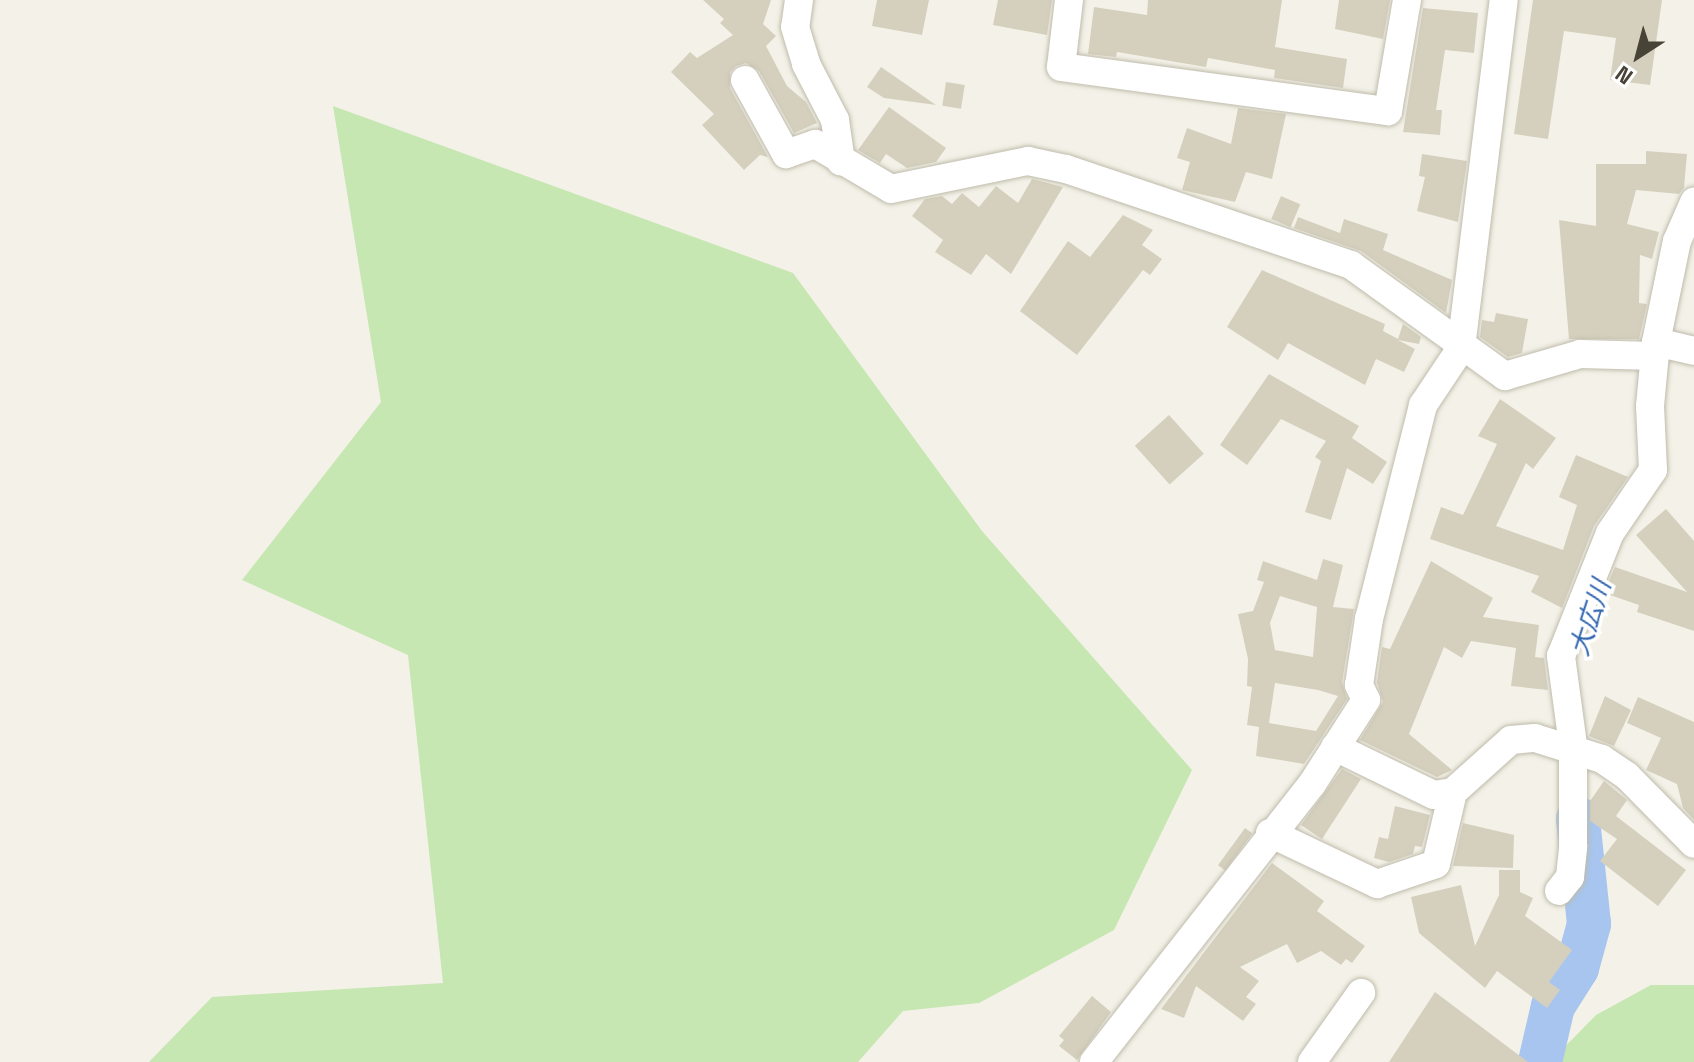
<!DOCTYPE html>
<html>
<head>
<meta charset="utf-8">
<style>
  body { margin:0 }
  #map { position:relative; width:1694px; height:1062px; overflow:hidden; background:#f4f2e8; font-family:"Space Grotesk","Noto Sans JP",sans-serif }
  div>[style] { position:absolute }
  .green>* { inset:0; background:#c6e6b2 }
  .river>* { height:44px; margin:-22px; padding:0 22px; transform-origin:22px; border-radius:22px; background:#a7c5ee }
  .building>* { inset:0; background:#d5d0be; transform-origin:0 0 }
  .roads { filter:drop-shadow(0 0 2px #bfbbab) drop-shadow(0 0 2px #bfbbab) }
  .street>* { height:28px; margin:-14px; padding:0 14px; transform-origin:14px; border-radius:14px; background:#fff }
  span { translate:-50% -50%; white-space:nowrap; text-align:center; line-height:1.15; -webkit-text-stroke:7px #fff; paint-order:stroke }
  .water-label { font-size:26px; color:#3366b0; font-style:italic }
  .north { position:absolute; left:1598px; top:16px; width:80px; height:80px; -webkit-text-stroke:6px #fff; paint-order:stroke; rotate:216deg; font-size:22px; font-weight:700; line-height:32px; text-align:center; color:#474337 }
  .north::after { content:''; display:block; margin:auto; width:28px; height:36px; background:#474337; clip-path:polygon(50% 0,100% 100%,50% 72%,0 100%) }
</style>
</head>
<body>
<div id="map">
  <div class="green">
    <i style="clip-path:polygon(333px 106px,793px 273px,982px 531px,1192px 770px,1114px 930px,979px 1003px,903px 1011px,858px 1062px,149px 1062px,212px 997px,443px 983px,408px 655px,242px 580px,381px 402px)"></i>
    <i style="clip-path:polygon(1651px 985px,1694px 985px,1694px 1062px,1550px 1062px,1596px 1015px)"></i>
  </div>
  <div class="river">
    <i style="left:1540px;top:1062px;width:57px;rotate:-76.9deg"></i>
    <i style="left:1553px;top:1006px;width:45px;rotate:-57.7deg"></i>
    <i style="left:1577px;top:968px;width:46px;rotate:-74.7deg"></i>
    <i style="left:1589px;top:924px;width:106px;rotate:-96deg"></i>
  </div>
  <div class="building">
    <i style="clip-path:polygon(703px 0,771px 0,763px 24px,776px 36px,766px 46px,787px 86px,806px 102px,817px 123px,794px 133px,759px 71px,746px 63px,736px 66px,730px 72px,730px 88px,768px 157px,760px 155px,744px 170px,702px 125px,714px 114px,671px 72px,690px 52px,697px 58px,733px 35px,720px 23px,724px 19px)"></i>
    <i style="clip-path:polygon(877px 0,929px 0,922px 35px,872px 26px)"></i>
    <i style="clip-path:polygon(998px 0,1052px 0,1047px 35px,993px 25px)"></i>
    <i style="clip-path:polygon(1148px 0,1282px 0,1275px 47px,1347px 59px,1343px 88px,1274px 78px,1275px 70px,1208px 58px,1206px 67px,1117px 52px,1116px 57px,1088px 54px,1094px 7px,1147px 15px)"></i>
    <i style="clip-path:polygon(1339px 0,1390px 0,1383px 39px,1335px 29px)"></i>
    <i style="clip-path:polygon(1533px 0,1662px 0,1650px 85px,1610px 80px,1616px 38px,1564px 31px,1548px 139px,1514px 134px)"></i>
    <i style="clip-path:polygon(1423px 8px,1478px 13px,1474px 53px,1445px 50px,1436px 110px,1442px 110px,1440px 135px,1403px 132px)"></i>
    <i style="clip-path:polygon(881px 67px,936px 105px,884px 98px,867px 87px)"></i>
    <i style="left:946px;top:82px;width:19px;height:24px;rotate:9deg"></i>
    <i style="clip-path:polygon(889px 107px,946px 148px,936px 162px,907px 168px,886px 154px,880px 163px,858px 150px)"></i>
    <i style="clip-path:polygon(1238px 108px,1286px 114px,1272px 179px,1246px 172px,1235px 202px,1182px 190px,1190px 162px,1177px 158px,1187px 128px,1231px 144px)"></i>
    <i style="clip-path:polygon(1646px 151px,1687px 154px,1684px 188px,1679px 194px,1636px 190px,1627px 224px,1659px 232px,1652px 259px,1640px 255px,1639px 303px,1647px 304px,1639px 339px,1569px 339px,1559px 220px,1596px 226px,1596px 164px,1646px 164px)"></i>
    <i style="clip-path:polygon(1422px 154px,1467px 161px,1458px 222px,1417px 211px,1425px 177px,1419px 176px)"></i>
    <i style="clip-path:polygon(1032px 179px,1063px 187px,1011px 274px,986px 254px,971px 275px,935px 252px,943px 240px,912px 216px,925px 199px,942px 196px,952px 204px,962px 193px,979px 207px,996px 186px,1018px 203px)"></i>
    <i style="left:1281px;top:196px;width:21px;height:25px;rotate:23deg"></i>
    <i style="clip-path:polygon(1123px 215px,1153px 230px,1142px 245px,1162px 259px,1150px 275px,1143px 270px,1077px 355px,1020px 311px,1068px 241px,1090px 257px)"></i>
    <i style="clip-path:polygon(1298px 217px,1340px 233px,1344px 219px,1388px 234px,1383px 250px,1452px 280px,1446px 313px,1361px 251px,1294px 228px)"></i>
    <i style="clip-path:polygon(1262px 270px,1385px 324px,1383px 331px,1398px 339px,1403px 324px,1421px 337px,1419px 344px,1398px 340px,1415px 349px,1404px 372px,1376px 359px,1365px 385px,1288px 343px,1278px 360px,1227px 327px)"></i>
    <i style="clip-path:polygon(1496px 313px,1528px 319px,1522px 353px,1508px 357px,1480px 337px,1482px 320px,1494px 322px)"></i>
    <i style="clip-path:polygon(1269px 374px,1359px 426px,1352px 438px,1387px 462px,1373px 484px,1347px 468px,1331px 520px,1305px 512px,1321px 461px,1315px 457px,1326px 441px,1281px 419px,1247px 465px,1220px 445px)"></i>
    <i style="clip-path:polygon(1500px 399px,1556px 438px,1533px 469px,1526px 463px,1496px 526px,1563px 550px,1577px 505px,1559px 497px,1576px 455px,1628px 477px,1594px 526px,1562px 608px,1531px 592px,1539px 576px,1430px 539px,1441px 507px,1463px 515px,1497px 444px,1478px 436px)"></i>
    <i style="left:1169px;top:415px;width:52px;height:46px;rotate:48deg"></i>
    <i style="clip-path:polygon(1666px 509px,1694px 541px,1694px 631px,1637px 612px,1639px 605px,1604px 593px,1615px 567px,1687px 592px,1636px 535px)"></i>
    <i style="clip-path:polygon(evenodd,1323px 559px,1343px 565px,1333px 607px,1354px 609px,1342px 682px,1347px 699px,1304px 764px,1256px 756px,1259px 727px,1247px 725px,1252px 687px,1247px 686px,1248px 659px,1238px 614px,1253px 611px,1264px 582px,1257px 580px,1263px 561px,1317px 580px,1323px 559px,1280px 596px,1317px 607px,1313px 657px,1275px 650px,1270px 623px,1280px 596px,1323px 559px,1275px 683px,1318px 690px,1338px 696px,1316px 731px,1269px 723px,1275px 683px)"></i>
    <i style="clip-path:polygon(1431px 561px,1493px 598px,1483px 617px,1539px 625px,1535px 657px,1544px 658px,1548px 690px,1511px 686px,1516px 648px,1471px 641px,1462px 658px,1444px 647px,1409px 734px,1452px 770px,1437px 777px,1360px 740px,1383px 702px,1377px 682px,1382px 647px,1390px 649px)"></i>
    <i style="clip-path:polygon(1605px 696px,1631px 710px,1614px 746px,1589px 736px)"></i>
    <i style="clip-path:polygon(1638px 697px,1694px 722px,1694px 820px,1683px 808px,1677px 784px,1646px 770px,1661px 738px,1627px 723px)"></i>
    <i style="clip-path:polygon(1342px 769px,1361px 779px,1322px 839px,1301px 825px)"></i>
    <i style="clip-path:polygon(1604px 781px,1627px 800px,1616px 816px,1686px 870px,1658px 906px,1600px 861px,1617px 839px,1590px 821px,1590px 801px)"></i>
    <i style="clip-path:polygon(1395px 806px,1430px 815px,1422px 847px,1415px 846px,1413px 854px,1389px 862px,1374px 858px,1379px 837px,1388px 839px)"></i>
    <i style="clip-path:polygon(1463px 823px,1514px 835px,1513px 868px,1453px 866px)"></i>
    <i style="left:1245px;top:828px;width:9px;height:46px;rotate:36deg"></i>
    <i style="clip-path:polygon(1272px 863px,1324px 901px,1317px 911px,1365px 946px,1352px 963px,1346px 959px,1341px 965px,1321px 951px,1297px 963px,1287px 944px,1240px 967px,1259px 981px,1246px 997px,1256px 1004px,1243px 1021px,1196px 986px,1184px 1018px,1161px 1009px)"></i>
    <i style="clip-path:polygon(1499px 870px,1520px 870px,1520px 892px,1533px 898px,1525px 916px,1572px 950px,1549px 982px,1560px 990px,1547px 1008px,1497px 971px,1485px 988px,1419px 933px,1411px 897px,1461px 885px,1475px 946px,1499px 895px)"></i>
    <i style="clip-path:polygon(1435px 992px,1528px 1062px,1389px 1062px)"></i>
    <i style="clip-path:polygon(1092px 996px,1111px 1012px,1077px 1060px,1059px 1046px,1064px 1040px,1059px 1036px)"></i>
  </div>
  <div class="roads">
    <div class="street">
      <i style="left:799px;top:0;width:27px;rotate:98deg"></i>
      <i style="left:795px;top:27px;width:39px;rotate:73deg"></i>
      <i style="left:806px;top:64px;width:63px;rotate:62.6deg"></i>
      <i style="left:835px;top:120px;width:42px;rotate:81.9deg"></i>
      <i style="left:1069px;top:0;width:67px;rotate:96.8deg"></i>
      <i style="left:1061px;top:67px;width:330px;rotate:7.7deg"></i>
      <i style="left:1388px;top:111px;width:113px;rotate:-80.3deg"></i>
      <i style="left:745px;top:80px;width:85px;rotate:61deg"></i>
      <i style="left:786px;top:154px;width:31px;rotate:-19deg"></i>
      <i style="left:815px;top:144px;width:88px;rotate:30.6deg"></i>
      <i style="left:891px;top:189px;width:140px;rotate:-11.6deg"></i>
      <i style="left:1028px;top:161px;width:39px;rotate:12deg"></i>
      <i style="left:1066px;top:169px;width:301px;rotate:18.6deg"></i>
      <i style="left:1351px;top:265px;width:190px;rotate:35.8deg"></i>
      <i style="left:1505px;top:376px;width:78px;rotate:-16.3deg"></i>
      <i style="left:1580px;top:354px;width:75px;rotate:1.5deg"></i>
      <i style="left:1656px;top:342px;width:39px;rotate:13deg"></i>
      <i style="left:1335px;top:747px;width:110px;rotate:25.9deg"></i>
      <i style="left:1434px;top:795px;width:19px;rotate:-9deg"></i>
      <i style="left:1453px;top:792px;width:78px;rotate:-41.9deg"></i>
      <i style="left:1511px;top:740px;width:24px;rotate:-5deg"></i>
      <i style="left:1535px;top:738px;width:70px;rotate:17.4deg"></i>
      <i style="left:1602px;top:759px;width:30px;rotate:34deg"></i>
      <i style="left:1627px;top:776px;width:95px;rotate:45.4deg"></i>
      <i style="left:1270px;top:833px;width:119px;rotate:25.5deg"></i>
      <i style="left:1377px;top:884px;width:62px;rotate:-18.7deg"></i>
      <i style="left:1436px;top:864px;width:74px;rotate:-76.7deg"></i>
      <i style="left:1559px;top:891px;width:18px;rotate:-52deg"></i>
      <i style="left:1570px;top:877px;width:31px;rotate:-84deg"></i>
      <i style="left:1573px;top:846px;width:101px;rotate:-90deg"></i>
      <i style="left:1573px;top:745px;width:90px;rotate:-97.7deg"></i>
      <i style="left:1561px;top:656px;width:132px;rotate:-68.3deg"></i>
      <i style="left:1610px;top:533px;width:76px;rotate:-55.7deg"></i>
      <i style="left:1653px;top:470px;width:64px;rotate:-92.7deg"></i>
      <i style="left:1650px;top:406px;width:64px;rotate:-84.6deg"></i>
      <i style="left:1656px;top:342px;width:103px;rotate:-78.3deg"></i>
      <i style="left:1677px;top:241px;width:43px;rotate:-66.4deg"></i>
      <i style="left:1094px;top:1062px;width:353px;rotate:-51.9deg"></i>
      <i style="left:1312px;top:784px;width:100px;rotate:-57.3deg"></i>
      <i style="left:1366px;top:700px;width:17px;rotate:-115deg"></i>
      <i style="left:1359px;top:685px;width:67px;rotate:-81.4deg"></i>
      <i style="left:1369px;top:619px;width:221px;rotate:-75.8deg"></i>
      <i style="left:1423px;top:405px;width:69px;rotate:-56.3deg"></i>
      <i style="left:1461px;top:348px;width:351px;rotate:-83deg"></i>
      <i style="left:1312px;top:1062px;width:85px;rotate:-54.6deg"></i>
    </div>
  </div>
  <div class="water-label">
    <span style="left:1591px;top:618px;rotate:-72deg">大広川</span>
  </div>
  <div class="north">N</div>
</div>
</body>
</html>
